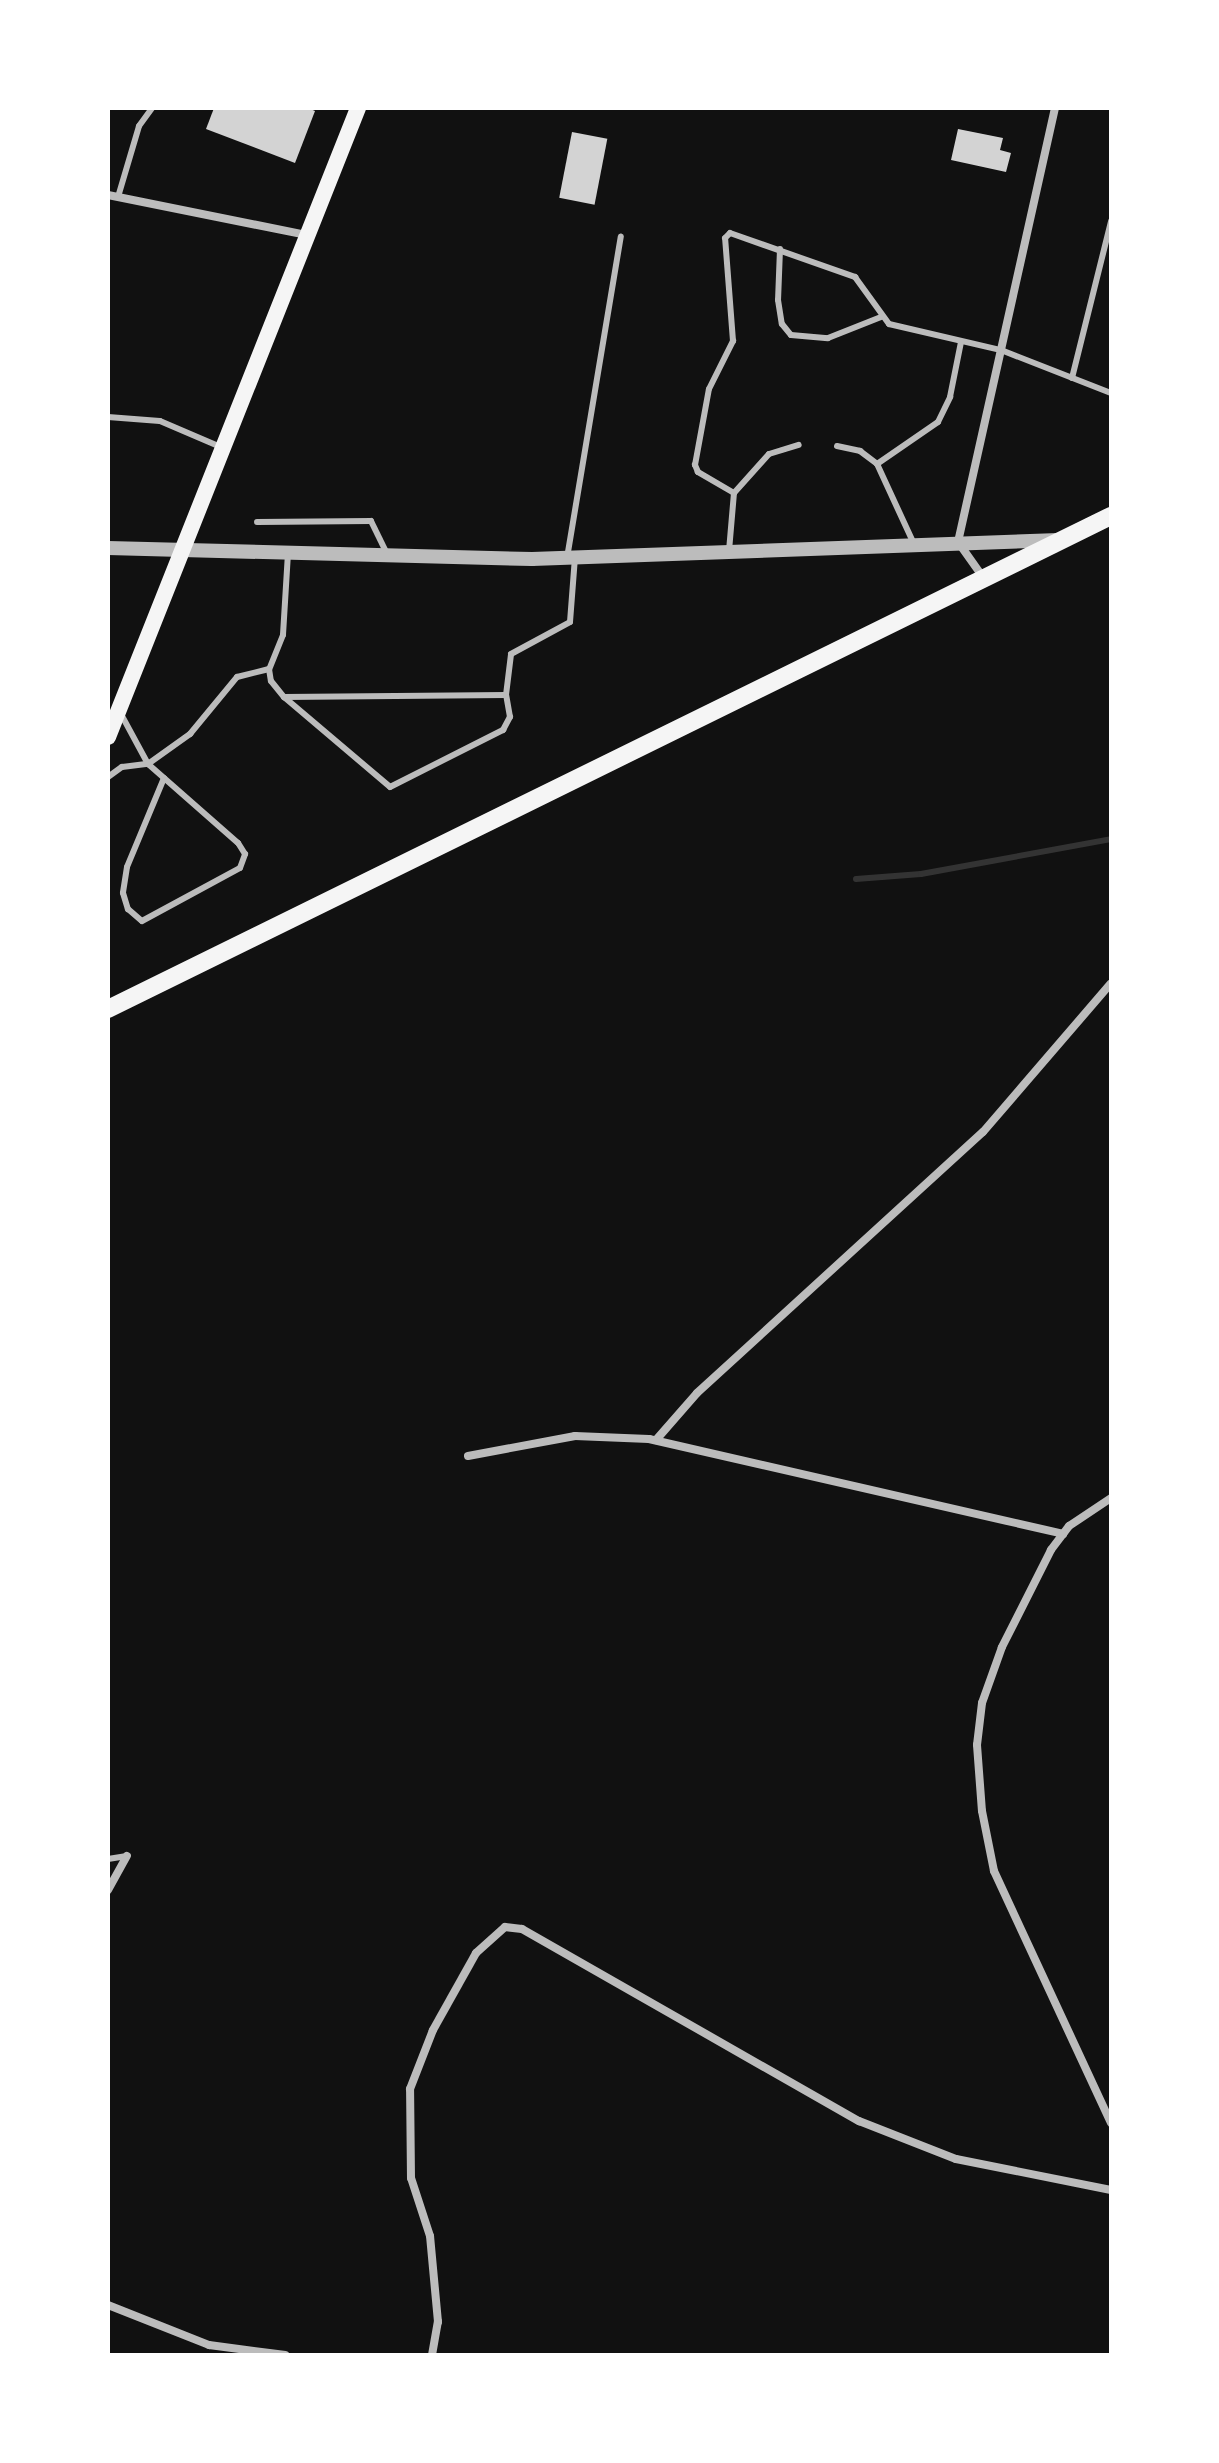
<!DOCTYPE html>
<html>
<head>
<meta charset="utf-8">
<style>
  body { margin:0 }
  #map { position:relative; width:1219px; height:2463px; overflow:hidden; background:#111; font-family:"Archivo Narrow",sans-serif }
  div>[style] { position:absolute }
  .stream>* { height:6px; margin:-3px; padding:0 3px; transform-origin:3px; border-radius:3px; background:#333 }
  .building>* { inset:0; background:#d3d3d3; transform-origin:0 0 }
  .service>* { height:6px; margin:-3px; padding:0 3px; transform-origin:3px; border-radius:3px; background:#bcbcbc }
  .minor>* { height:8px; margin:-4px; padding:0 4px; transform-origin:4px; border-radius:4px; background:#bcbcbc }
  .tertiary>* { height:14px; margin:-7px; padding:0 7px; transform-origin:7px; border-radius:7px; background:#bcbcbc }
  .secondary>* { height:16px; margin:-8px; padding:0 8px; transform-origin:8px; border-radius:8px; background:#f5f5f5 }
  .primary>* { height:18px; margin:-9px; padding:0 9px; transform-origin:9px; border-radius:9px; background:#f5f5f5 }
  span { translate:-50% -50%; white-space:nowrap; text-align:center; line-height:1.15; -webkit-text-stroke:6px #fff; paint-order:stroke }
  .frame { position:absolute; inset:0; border:110px solid #fff; pointer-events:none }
</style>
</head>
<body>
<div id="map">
  <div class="stream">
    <i style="left:856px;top:879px;width:65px;rotate:-4.4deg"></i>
    <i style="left:921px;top:874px;width:193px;rotate:-10.4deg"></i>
  </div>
  <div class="building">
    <i style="clip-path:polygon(214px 108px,308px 108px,315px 111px,295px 163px,206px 129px)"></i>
    <i style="clip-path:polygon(958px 129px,1003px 138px,1000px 150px,1011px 153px,1006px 172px,951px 160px)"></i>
    <i style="left:572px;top:132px;width:36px;height:67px;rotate:11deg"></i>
  </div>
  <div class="service">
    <i style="left:118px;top:197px;width:74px;rotate:-73.5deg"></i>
    <i style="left:139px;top:126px;width:22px;rotate:-54deg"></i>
    <i style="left:780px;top:249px;width:51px;rotate:92.2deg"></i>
    <i style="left:778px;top:300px;width:24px;rotate:81deg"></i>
    <i style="left:782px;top:324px;width:14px;rotate:51deg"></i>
    <i style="left:791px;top:335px;width:37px;rotate:5deg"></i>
    <i style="left:828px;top:338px;width:57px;rotate:-21.6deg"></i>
    <i style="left:1072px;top:378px;width:162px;rotate:-76deg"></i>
    <i style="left:108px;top:417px;width:52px;rotate:4.4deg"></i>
    <i style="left:160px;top:421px;width:66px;rotate:23.1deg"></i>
    <i style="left:837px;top:446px;width:24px;rotate:12deg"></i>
    <i style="left:860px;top:451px;width:21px;rotate:37deg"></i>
    <i style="left:734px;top:493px;width:52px;rotate:-48.1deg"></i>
    <i style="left:769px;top:454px;width:31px;rotate:-17deg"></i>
    <i style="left:257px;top:522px;width:114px;rotate:-0.5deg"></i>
    <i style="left:371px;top:521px;width:37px;rotate:64deg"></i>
    <i style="left:914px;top:544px;width:88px;rotate:-114.8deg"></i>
    <i style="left:877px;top:464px;width:74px;rotate:-34.5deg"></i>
    <i style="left:938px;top:422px;width:28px;rotate:-64deg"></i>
    <i style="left:950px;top:397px;width:56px;rotate:-78.7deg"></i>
    <i style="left:729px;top:551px;width:58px;rotate:-85.1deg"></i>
    <i style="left:734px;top:493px;width:42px;rotate:-149.7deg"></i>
    <i style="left:698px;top:472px;width:8px;rotate:-113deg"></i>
    <i style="left:695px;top:465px;width:77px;rotate:-79.6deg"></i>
    <i style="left:709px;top:389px;width:54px;rotate:-63.4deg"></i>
    <i style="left:733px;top:341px;width:103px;rotate:-94.4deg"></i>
    <i style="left:725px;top:238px;width:7px;rotate:-45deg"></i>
    <i style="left:730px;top:233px;width:133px;rotate:19.4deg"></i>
    <i style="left:855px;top:277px;width:58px;rotate:54.1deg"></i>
    <i style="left:889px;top:324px;width:115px;rotate:13.1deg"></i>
    <i style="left:1001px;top:350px;width:118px;rotate:21.4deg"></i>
    <i style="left:288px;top:553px;width:82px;rotate:93.5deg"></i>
    <i style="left:283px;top:635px;width:37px;rotate:112deg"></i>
    <i style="left:269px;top:669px;width:12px;rotate:81deg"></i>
    <i style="left:271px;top:681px;width:21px;rotate:51deg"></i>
    <i style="left:284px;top:697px;width:222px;rotate:-0.5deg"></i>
    <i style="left:506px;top:695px;width:41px;rotate:-83deg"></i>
    <i style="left:511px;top:654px;width:67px;rotate:-28.5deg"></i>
    <i style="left:570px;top:622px;width:65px;rotate:-85.6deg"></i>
    <i style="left:567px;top:558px;width:326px;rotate:-80.5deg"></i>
    <i style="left:284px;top:697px;width:139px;rotate:40.3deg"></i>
    <i style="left:390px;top:787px;width:127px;rotate:-26.8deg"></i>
    <i style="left:503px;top:730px;width:15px;rotate:-62deg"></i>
    <i style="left:510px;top:717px;width:22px;rotate:-100deg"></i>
    <i style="left:108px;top:777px;width:17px;rotate:-36deg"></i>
    <i style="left:122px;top:767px;width:26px;rotate:-7deg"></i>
    <i style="left:148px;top:764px;width:57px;rotate:-118.4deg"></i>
    <i style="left:164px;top:778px;width:96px;rotate:112.6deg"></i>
    <i style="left:127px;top:867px;width:26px;rotate:99deg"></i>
    <i style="left:123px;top:893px;width:17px;rotate:73deg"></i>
    <i style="left:128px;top:909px;width:18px;rotate:41deg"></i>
    <i style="left:142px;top:921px;width:111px;rotate:-28.4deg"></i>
    <i style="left:240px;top:868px;width:15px;rotate:-70deg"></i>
    <i style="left:245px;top:854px;width:13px;rotate:-122deg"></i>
    <i style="left:238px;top:843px;width:120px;rotate:-138.7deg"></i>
    <i style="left:148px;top:764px;width:52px;rotate:-35.5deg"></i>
    <i style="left:190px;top:734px;width:74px;rotate:-50.5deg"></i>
    <i style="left:237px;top:677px;width:33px;rotate:-14deg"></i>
    <i style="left:108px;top:1859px;width:19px;rotate:-9deg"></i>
  </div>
  <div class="minor">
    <i style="left:108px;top:195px;width:202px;rotate:11.4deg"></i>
    <i style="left:985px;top:580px;width:47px;rotate:-125.4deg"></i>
    <i style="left:958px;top:542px;width:445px;rotate:-77.4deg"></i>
    <i style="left:656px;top:1440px;width:62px;rotate:-48.9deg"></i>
    <i style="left:697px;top:1393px;width:387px;rotate:-42.4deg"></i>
    <i style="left:983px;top:1132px;width:196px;rotate:-49.3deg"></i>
    <i style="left:468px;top:1456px;width:109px;rotate:-10.6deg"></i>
    <i style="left:575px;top:1436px;width:74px;rotate:2.3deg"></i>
    <i style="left:649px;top:1439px;width:425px;rotate:12.9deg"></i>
    <i style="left:1111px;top:1498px;width:50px;rotate:146.3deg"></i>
    <i style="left:1069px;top:1526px;width:30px;rotate:127deg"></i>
    <i style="left:1051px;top:1550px;width:109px;rotate:116.8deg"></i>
    <i style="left:1002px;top:1647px;width:59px;rotate:109.7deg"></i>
    <i style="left:982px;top:1703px;width:42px;rotate:96.8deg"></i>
    <i style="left:977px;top:1745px;width:66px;rotate:85.7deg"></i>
    <i style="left:982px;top:1811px;width:61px;rotate:78.7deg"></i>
    <i style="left:994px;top:1871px;width:278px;rotate:65.1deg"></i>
    <i style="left:108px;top:1890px;width:39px;rotate:-61deg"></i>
    <i style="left:108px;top:2305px;width:109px;rotate:21.6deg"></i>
    <i style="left:209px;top:2345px;width:77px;rotate:7.5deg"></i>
    <i style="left:432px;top:2355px;width:34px;rotate:-80deg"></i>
    <i style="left:438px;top:2322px;width:86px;rotate:-95.3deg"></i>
    <i style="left:430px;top:2236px;width:61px;rotate:-108.1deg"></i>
    <i style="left:411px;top:2178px;width:89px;rotate:-90.6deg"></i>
    <i style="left:410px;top:2089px;width:63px;rotate:-68.7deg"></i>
    <i style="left:433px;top:2030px;width:88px;rotate:-60.8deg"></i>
    <i style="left:476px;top:1953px;width:39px;rotate:-42deg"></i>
    <i style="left:505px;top:1927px;width:17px;rotate:7deg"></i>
    <i style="left:522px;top:1929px;width:388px;rotate:29.7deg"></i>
    <i style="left:859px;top:2121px;width:104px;rotate:21.4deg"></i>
    <i style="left:956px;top:2159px;width:158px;rotate:11.3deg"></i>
  </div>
  <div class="tertiary">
    <i style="left:108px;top:548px;width:424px;rotate:1.5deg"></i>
    <i style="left:532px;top:559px;width:527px;rotate:-2.06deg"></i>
  </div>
  <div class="secondary">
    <i style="left:108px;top:737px;width:677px;rotate:-68.32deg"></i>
  </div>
  <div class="primary">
    <i style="left:108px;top:1009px;width:1118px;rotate:-26.18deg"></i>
  </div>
  <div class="frame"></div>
</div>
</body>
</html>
